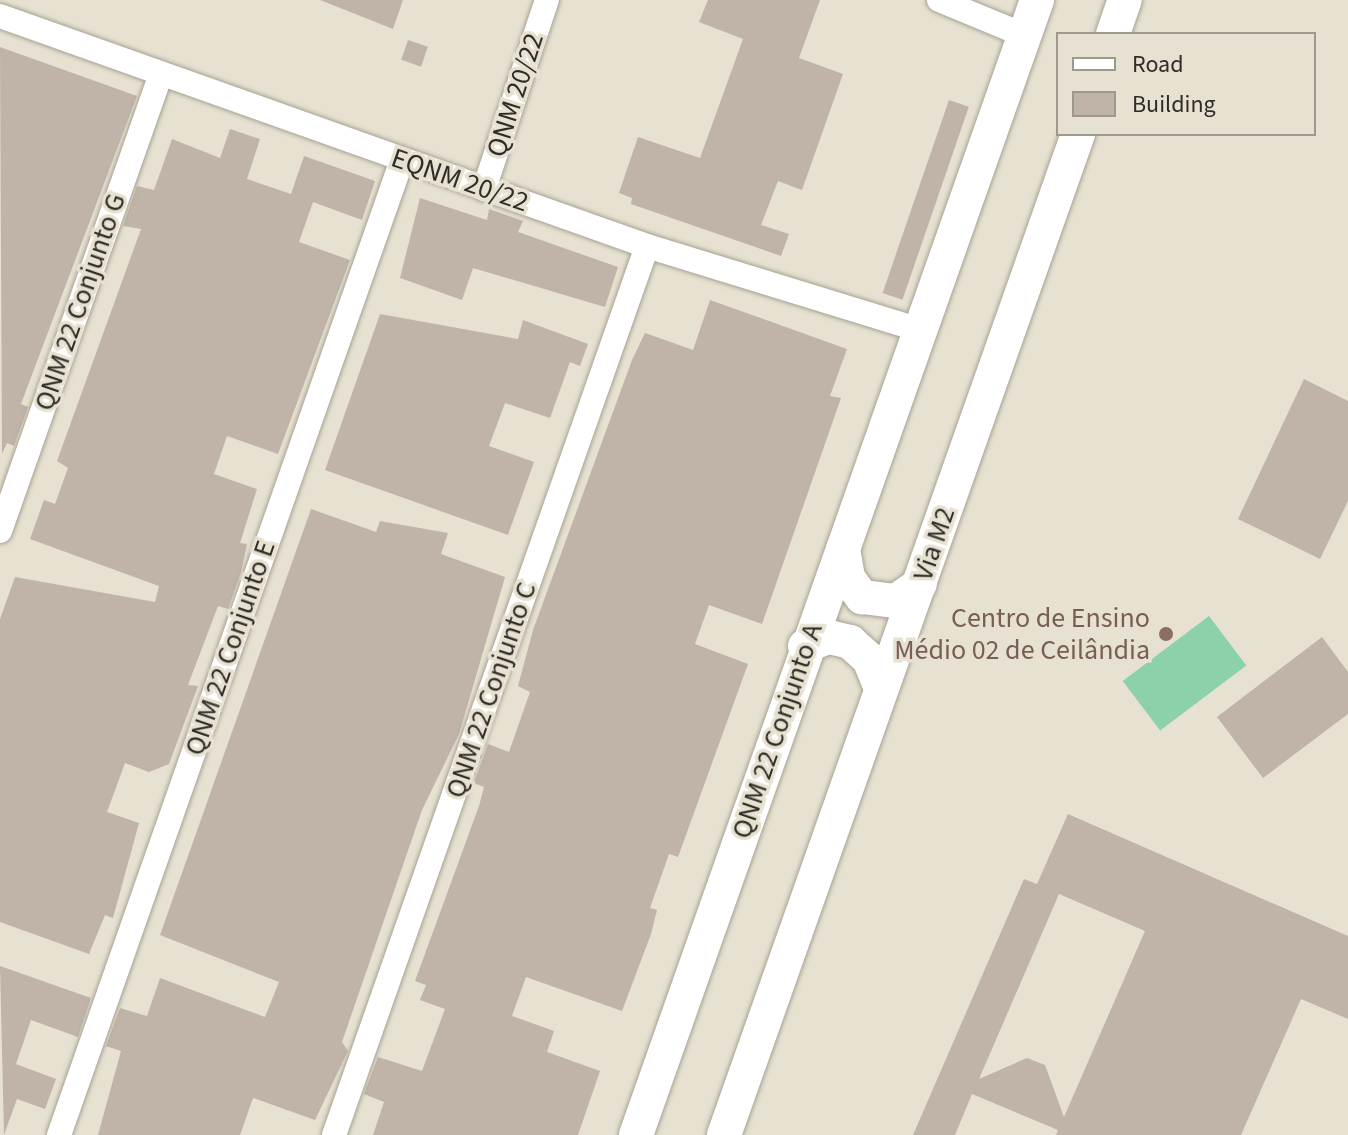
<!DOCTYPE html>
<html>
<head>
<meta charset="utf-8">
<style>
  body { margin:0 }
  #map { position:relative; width:1348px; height:1135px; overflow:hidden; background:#e7e1d2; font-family:"Source Sans 3",sans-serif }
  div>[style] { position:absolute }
  .green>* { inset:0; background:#8cd1aa; transform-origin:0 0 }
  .building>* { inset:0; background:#c0b3a8; transform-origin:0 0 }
  .roads { filter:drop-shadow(0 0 2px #a7a293) drop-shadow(0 0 2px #a7a293) }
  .street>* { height:24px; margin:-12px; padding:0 12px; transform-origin:12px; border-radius:12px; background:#fff }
  .secondary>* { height:34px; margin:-17px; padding:0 17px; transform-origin:17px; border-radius:17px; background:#fff }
  .dots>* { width:22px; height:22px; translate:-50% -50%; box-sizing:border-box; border:4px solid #e7e1d2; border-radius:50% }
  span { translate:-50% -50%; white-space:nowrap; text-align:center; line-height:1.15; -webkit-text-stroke:7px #e7e1d2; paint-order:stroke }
  .street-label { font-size:28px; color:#2e2c26 }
  .education-label { font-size:28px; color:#785e54 }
  .right { translate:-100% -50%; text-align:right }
  .legend { position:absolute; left:1056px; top:32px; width:260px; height:104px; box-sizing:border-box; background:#e7e1d2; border:2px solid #9d998d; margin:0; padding:10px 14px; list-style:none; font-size:24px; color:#2e2c26 }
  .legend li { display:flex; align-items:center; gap:16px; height:40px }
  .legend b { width:40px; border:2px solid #9d998d }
</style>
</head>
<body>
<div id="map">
  <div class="green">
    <i style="left:1209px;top:616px;width:62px;height:108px;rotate:53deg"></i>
  </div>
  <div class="building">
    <i style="clip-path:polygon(320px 0,403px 0,393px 29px)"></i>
    <i style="clip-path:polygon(708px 0,820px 0,799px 58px,843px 74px,802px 190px,778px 181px,761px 225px,789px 234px,781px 256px,631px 204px,632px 198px,619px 193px,638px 137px,700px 158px,743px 39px,699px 22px)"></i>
    <i style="left:408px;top:40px;width:21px;height:21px;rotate:19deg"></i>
    <i style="clip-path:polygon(0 47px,137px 96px,21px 404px,28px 407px,14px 446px,7px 443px,2px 454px)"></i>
    <i style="left:949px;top:100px;width:21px;height:204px;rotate:19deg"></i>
    <i style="clip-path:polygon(230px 129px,260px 139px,247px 179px,291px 194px,304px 156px,375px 181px,362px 220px,313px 202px,299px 242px,350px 260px,278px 454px,227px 436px,214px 474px,257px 489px,240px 543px,247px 544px,241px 572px,228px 609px,218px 606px,188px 685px,198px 686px,169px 764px,149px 772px,125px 763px,107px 812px,139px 823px,113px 918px,105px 915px,89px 954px,0 922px,0 619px,15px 577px,155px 602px,159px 586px,30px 539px,44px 500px,55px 504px,68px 468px,57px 461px,141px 229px,123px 226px,137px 186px,154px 190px,172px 139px,220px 158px)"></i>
    <i style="clip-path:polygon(420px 198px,487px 220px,489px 209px,523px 221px,518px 232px,618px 267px,605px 307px,473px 268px,462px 300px,400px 278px)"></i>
    <i style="clip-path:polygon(710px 300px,847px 349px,830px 396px,841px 398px,762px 624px,709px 605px,695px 644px,748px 664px,678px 857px,669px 854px,650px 908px,657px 910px,651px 934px,622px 1011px,526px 977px,512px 1016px,554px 1031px,547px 1052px,600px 1071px,578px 1135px,373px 1135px,384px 1102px,364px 1094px,378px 1057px,422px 1071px,445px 1009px,420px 1000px,426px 985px,415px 981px,479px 806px,484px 787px,474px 783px,488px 744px,509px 752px,530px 692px,518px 686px,533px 630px,632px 360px,645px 333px,693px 350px)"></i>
    <i style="clip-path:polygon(380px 314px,518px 339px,523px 320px,588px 344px,580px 366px,570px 362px,550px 418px,505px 403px,489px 446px,534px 462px,508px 535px,325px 470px)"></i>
    <i style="clip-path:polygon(1304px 379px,1348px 401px,1348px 501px,1320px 559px,1238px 519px)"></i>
    <i style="clip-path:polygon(311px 509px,376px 532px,380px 521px,448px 533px,441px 554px,505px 577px,459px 734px,422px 810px,342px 1042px,348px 1051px,315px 1120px,253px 1098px,240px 1135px,98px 1135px,121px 1051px,106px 1046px,120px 1008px,147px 1016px,160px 978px,265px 1017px,279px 982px,160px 935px)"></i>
    <i style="clip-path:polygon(1322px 637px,1348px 672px,1348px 714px,1263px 778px,1217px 717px)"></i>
    <i style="clip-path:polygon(evenodd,1068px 814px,1348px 936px,1348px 1019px,1301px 999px,1241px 1135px,1056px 1135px,1058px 1130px,972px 1094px,955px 1135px,913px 1135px,1024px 879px,1037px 884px,1068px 814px,1059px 894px,1145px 931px,1064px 1117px,1045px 1065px,1027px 1058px,979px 1079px,1059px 894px)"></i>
    <i style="clip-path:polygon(0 966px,91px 998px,78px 1037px,31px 1020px,16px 1064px,56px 1079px,45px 1109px,17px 1099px,4px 1135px)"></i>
  </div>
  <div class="roads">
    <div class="street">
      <i style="left:939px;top:0;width:92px;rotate:22.4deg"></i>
      <i style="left:0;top:16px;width:687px;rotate:19.57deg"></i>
      <i style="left:647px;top:246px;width:290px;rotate:17.1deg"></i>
      <i style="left:484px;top:189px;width:199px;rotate:-71.6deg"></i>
      <i style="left:0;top:531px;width:485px;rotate:-70.6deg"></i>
      <i style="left:59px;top:1135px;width:1034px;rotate:-70.62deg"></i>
      <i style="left:334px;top:1135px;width:942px;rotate:-70.6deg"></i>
    </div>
    <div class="secondary">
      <i style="left:1113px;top:34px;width:36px;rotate:-71deg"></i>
      <i style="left:843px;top:549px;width:29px;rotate:80deg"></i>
      <i style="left:848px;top:578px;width:24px;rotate:54deg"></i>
      <i style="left:862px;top:597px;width:34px;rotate:7deg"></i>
      <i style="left:896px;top:601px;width:29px;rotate:-35deg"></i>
      <i style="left:805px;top:646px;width:26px;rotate:-21deg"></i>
      <i style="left:829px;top:637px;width:22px;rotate:13deg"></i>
      <i style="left:850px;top:642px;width:25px;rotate:42deg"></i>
      <i style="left:869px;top:659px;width:31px;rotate:68deg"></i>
      <i style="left:636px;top:1135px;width:1204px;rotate:-70.54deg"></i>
      <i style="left:724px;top:1135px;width:1062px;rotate:-70.52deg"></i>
    </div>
  </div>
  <div class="dots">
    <i style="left:1166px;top:634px;background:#8d6e63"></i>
  </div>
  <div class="street-label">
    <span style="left:515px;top:95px;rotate:-72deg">QNM 20/22</span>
    <span style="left:460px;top:180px;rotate:19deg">EQNM 20/22</span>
    <span style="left:80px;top:302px;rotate:-71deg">QNM 22 Conjunto G</span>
    <span style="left:934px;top:544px;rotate:-71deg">Via M2</span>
    <span style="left:230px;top:648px;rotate:-71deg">QNM 22 Conjunto E</span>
    <span style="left:491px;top:690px;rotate:-71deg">QNM 22 Conjunto C</span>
    <span style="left:777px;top:731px;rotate:-71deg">QNM 22 Conjunto A</span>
  </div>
  <div class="education-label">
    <span class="right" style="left:1150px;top:634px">Centro de Ensino<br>Médio 02 de Ceilândia</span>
  </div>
  <ul class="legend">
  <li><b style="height:10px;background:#fff"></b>Road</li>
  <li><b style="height:22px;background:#c0b3a8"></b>Building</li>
  </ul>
</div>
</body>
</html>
